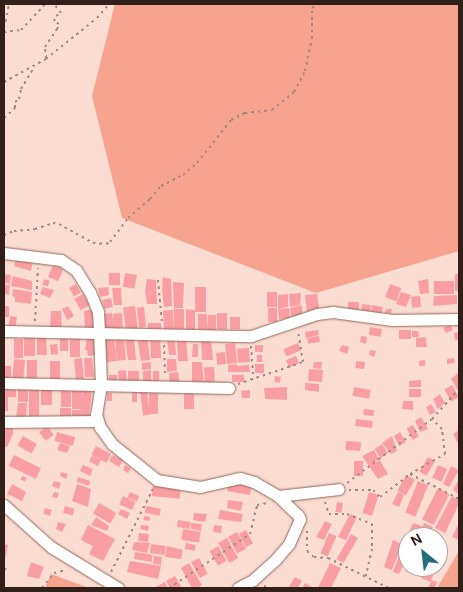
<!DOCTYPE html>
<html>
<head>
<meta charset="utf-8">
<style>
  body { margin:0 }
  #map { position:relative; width:463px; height:592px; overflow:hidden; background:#fadcd3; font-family:"DM Sans",sans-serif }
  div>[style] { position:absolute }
  .green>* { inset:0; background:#f6a48d }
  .building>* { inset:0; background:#f99fa4; transform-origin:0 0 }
  .path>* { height:2px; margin-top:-1px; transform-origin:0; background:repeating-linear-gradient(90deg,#a28982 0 2.5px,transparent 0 6.5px) }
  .roads { filter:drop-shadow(0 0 1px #93675b) drop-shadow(0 0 1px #93675b) }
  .street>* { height:11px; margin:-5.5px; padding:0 5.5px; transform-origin:5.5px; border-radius:5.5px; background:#fff }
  span { translate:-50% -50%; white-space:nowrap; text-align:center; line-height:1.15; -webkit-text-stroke:4px #fff; paint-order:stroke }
  .frame { position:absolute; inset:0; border:5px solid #311f1a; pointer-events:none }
  .north { position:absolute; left:398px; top:527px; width:50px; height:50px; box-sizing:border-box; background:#fff; border:1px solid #ada5a3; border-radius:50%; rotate:331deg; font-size:14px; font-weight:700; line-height:20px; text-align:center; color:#311f1a }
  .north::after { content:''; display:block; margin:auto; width:18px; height:22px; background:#276c7c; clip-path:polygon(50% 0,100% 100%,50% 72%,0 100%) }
</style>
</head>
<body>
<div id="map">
  <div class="green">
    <i style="clip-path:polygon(115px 4px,459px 4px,459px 251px,316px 293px,122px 218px,92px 96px)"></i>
    <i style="clip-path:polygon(459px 551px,459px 588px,437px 588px)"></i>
    <i style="clip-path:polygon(51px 574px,89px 588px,45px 588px)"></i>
  </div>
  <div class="building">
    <i style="clip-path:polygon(17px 257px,33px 260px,31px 271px,14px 266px)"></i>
    <i style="left:53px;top:265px;width:11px;height:13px;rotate:22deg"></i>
    <i style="left:109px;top:273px;width:11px;height:12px"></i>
    <i style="left:125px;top:273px;width:12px;height:14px;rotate:9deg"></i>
    <i style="clip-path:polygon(4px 274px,11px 275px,10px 284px,4px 283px)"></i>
    <i style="left:455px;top:274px;width:4px;height:17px"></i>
    <i style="clip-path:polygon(13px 276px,32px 281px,32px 290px,11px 286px)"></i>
    <i style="clip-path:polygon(163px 277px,171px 279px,172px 306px,164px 307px,162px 291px)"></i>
    <i style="left:44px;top:279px;width:6px;height:6px;rotate:18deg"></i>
    <i style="clip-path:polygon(147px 279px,156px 280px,157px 304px,147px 304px,145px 291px)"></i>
    <i style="clip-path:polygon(428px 279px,429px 293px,420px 294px,418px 281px)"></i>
    <i style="left:454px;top:281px;width:13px;height:20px;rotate:90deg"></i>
    <i style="clip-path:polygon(173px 282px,184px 283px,183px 308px,174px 308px)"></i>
    <i style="left:76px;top:284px;width:10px;height:8px;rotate:61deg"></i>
    <i style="left:390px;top:284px;width:12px;height:14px;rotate:20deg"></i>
    <i style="clip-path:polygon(4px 285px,10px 285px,9px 295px,4px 294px)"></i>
    <i style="clip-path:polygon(43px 287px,54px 290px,50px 298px,40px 294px)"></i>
    <i style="clip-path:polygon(108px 287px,109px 295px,100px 297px,98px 288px)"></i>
    <i style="clip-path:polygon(195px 287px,206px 287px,206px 312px,195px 312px,195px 330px,186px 330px,186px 309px,195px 310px)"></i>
    <i style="clip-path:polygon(112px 288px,121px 288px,122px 305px,114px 305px)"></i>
    <i style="clip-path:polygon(13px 289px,32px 292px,31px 304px,15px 302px,15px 297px,12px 296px)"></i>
    <i style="left:267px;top:292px;width:10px;height:15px"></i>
    <i style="clip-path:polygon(401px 292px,411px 295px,406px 307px,396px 304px)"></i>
    <i style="clip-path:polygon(301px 293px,300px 305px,290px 307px,289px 294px)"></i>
    <i style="left:83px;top:294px;width:13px;height:10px;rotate:61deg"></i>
    <i style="clip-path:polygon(288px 294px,288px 307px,278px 309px,278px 295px)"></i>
    <i style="clip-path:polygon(317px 294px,319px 308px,307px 312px,305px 295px)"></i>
    <i style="clip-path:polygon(457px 295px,457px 304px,433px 306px,434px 296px)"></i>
    <i style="left:420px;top:296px;width:11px;height:9px;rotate:85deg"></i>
    <i style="left:111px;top:298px;width:9px;height:9px;rotate:77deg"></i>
    <i style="left:348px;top:302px;width:11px;height:10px"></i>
    <i style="left:362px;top:304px;width:9px;height:8px;rotate:6deg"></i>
    <i style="clip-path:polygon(302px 305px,302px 315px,291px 317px,290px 308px)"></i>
    <i style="left:372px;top:305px;width:11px;height:8px;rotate:10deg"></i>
    <i style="left:4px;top:306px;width:5px;height:11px"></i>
    <i style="clip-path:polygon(68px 306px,74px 316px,67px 320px,62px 309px)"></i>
    <i style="left:135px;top:306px;width:26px;height:12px;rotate:83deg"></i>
    <i style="left:144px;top:307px;width:20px;height:7px;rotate:84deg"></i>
    <i style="left:268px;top:308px;width:9px;height:14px"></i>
    <i style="left:289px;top:308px;width:10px;height:11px;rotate:84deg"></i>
    <i style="clip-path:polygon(93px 309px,95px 329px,85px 329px,84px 311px)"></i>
    <i style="left:174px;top:309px;width:10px;height:20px"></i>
    <i style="clip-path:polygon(386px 309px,392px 309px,391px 314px,385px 313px)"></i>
    <i style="left:173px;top:310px;width:19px;height:10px;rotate:87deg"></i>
    <i style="clip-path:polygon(51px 311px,61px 311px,62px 329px,50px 329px)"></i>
    <i style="clip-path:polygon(112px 313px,114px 325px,113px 314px,122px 313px,123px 330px,104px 330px,103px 314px)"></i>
    <i style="left:217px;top:313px;width:10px;height:16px"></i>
    <i style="clip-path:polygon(198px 314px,207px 314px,208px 330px,198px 329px)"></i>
    <i style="left:208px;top:315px;width:8px;height:15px"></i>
    <i style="left:10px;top:316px;width:7px;height:11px;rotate:8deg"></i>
    <i style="left:230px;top:317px;width:10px;height:12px"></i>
    <i style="left:148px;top:323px;width:13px;height:9px"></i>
    <i style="clip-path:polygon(450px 325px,453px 330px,446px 333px,443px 328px)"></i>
    <i style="left:370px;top:327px;width:12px;height:8px;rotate:9deg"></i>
    <i style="clip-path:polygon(318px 330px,319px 335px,306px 338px,305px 332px)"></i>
    <i style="left:399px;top:330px;width:12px;height:9px"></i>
    <i style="clip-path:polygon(412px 331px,418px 331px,419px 337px,412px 337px)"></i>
    <i style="clip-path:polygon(459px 332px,459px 340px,455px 340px,454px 333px)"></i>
    <i style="clip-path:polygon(46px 334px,47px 355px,37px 355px,37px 335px)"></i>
    <i style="left:70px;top:334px;width:10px;height:23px"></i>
    <i style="clip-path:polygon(87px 334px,94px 334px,96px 355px,88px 356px,87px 350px,85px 350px)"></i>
    <i style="left:24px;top:335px;width:11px;height:21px"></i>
    <i style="left:60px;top:335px;width:8px;height:16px"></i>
    <i style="clip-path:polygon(137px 336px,147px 336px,150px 360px,141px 361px)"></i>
    <i style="left:319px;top:336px;width:6px;height:12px;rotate:81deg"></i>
    <i style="clip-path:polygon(361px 336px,367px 337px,366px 344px,360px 342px)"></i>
    <i style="clip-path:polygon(134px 337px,136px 360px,128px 360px,125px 338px)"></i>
    <i style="clip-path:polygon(426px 337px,427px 347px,416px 347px,416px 338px)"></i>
    <i style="left:124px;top:338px;width:22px;height:9px;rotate:85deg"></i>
    <i style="left:160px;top:338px;width:20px;height:10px;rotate:87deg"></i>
    <i style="left:14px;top:339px;width:9px;height:19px"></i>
    <i style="left:114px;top:339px;width:22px;height:10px;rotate:82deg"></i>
    <i style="clip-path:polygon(167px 339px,175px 339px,176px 355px,169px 355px)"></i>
    <i style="clip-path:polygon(177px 340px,186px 340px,188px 361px,178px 361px)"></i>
    <i style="clip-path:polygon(201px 340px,211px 340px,213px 360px,202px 360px)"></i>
    <i style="left:235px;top:343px;width:20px;height:10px;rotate:84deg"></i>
    <i style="left:298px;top:343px;width:8px;height:16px;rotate:67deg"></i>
    <i style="left:57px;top:344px;width:10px;height:7px;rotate:84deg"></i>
    <i style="clip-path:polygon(193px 344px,198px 344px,198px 357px,192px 357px)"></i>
    <i style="left:255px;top:345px;width:8px;height:7px"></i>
    <i style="clip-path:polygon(342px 345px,349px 347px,347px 354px,339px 351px)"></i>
    <i style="left:249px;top:348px;width:14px;height:12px;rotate:86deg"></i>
    <i style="clip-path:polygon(370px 350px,376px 351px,374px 357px,369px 355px)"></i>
    <i style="left:225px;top:352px;width:12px;height:9px;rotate:85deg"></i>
    <i style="left:257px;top:355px;width:5px;height:7px"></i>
    <i style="left:296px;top:356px;width:8px;height:11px;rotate:67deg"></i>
    <i style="left:82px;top:358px;width:21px;height:8px;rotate:85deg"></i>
    <i style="clip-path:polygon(84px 358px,92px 358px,94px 377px,85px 377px)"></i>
    <i style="clip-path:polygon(454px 358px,455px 363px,447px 364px,447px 359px)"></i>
    <i style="left:14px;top:359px;width:11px;height:22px;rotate:5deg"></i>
    <i style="clip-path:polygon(167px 359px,176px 359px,177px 371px,167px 372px)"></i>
    <i style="left:27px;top:360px;width:10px;height:23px"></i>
    <i style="clip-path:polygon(425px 360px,425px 366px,419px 366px,419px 361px)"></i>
    <i style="left:50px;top:361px;width:10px;height:21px"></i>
    <i style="left:356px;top:361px;width:9px;height:7px;rotate:6deg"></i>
    <i style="clip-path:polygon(151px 362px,151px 369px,142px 370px,142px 363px)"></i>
    <i style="clip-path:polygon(192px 362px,202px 362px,204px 385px,192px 385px)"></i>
    <i style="clip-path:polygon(314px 362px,322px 362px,321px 369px,313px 368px)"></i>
    <i style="clip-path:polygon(237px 364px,237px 366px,249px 365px,250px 372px,228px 372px,228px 365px)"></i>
    <i style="left:255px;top:364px;width:9px;height:9px"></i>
    <i style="left:4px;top:366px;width:7px;height:15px"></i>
    <i style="left:214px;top:367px;width:19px;height:10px;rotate:87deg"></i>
    <i style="left:309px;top:369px;width:14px;height:12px;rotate:4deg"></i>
    <i style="left:126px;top:370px;width:12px;height:8px;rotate:85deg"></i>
    <i style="clip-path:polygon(151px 370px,151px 382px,143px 383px,143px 371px)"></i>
    <i style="left:128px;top:371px;width:11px;height:13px"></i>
    <i style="left:153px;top:371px;width:6px;height:13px"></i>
    <i style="clip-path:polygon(178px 372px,180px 385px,170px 385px,169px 373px)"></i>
    <i style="clip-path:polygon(458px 373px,459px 375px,459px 392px,451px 379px)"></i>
    <i style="clip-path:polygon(109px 375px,117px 375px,117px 382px,110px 383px)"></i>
    <i style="left:244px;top:375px;width:7px;height:12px;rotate:90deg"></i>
    <i style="left:275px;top:376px;width:6px;height:6px;rotate:9deg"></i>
    <i style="clip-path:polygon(421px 380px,421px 387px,409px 387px,409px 381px)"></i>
    <i style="clip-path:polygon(305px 383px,319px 384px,319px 392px,305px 390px)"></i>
    <i style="left:452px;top:385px;width:14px;height:9px;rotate:60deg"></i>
    <i style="clip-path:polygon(4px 387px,16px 387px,16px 397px,8px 397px,8px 411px,4px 411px)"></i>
    <i style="left:18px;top:387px;width:10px;height:15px"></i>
    <i style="clip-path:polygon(287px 387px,287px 400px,265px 399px,264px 388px)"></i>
    <i style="left:354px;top:387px;width:17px;height:9px;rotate:10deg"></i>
    <i style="left:29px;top:388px;width:10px;height:30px"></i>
    <i style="left:41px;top:388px;width:11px;height:17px"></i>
    <i style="left:61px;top:388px;width:10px;height:19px"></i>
    <i style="left:72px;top:388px;width:10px;height:21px"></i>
    <i style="left:83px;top:388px;width:9px;height:32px;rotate:6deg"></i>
    <i style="left:409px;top:389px;width:12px;height:8px"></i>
    <i style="clip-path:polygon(250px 390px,250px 398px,242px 398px,241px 391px)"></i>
    <i style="left:147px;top:391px;width:24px;height:7px;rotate:83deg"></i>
    <i style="left:132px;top:392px;width:5px;height:10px"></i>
    <i style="left:107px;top:393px;width:5px;height:8px"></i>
    <i style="left:149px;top:393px;width:9px;height:21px"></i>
    <i style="left:184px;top:393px;width:10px;height:16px"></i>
    <i style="clip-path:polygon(440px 394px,445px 403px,438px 409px,433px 399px)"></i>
    <i style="clip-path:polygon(403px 401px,413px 401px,413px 410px,402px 409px)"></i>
    <i style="clip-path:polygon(18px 403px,27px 403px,26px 418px,16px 417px)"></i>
    <i style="clip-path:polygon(431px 404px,436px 412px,430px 415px,426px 407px)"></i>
    <i style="left:60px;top:408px;width:11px;height:12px"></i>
    <i style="left:364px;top:409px;width:10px;height:6px;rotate:6deg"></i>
    <i style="left:72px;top:410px;width:10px;height:10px"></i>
    <i style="clip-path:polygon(421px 417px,428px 429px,420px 432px,415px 421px)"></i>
    <i style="left:356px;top:419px;width:17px;height:7px;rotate:7deg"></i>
    <i style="clip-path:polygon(13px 423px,13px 434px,7px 447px,4px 447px,4px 424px)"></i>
    <i style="left:413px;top:425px;width:13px;height:7px;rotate:63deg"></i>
    <i style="left:47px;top:426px;width:11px;height:10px;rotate:52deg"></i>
    <i style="clip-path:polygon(459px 430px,459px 445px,453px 434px)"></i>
    <i style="left:57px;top:432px;width:19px;height:9px;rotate:16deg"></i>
    <i style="clip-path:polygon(400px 432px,406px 442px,399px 446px,394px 436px)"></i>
    <i style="left:23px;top:436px;width:16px;height:11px;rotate:30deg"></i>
    <i style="clip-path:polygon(392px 436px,397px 451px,391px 454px,382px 443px)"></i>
    <i style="left:346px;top:441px;width:15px;height:9px;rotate:4deg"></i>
    <i style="clip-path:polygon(60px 443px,70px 446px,67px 453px,57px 450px)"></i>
    <i style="left:382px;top:444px;width:11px;height:9px;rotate:56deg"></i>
    <i style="left:96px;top:446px;width:17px;height:10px;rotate:28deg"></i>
    <i style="clip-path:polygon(374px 450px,379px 459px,372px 464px,380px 460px,388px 474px,378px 479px,362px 456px)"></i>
    <i style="left:14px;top:455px;width:30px;height:12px;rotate:26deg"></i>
    <i style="clip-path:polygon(112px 455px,123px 460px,119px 467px,109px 461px)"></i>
    <i style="clip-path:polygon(92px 456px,101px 460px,98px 466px,89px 461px)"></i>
    <i style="left:428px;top:457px;width:8px;height:17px;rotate:30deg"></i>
    <i style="left:354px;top:461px;width:9px;height:15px"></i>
    <i style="clip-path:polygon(83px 465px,93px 469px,90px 476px,80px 471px)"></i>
    <i style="clip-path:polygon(125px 465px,131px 468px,128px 473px,123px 470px)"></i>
    <i style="left:438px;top:465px;width:10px;height:14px;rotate:24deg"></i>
    <i style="clip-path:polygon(451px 466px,459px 470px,449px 487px,443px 484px)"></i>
    <i style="clip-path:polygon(61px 472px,68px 474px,66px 479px,60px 476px)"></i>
    <i style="left:406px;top:475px;width:10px;height:18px;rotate:29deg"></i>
    <i style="left:22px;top:476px;width:5px;height:4px;rotate:22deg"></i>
    <i style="left:78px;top:477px;width:13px;height:5px;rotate:18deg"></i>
    <i style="clip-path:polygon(459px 479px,459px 494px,453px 490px)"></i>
    <i style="clip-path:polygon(237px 480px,252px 483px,250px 495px,227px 491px,229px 483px)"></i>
    <i style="clip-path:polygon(54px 481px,61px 483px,59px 489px,52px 486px)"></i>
    <i style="left:418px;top:481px;width:11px;height:34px;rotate:22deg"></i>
    <i style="clip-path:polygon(12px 484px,26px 492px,22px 501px,7px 494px)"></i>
    <i style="clip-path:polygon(77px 484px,91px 489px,88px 507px,72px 501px)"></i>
    <i style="left:153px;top:485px;width:28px;height:11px;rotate:6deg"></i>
    <i style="left:438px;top:488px;width:13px;height:35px;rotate:27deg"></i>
    <i style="clip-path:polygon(54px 492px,59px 493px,57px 498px,52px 497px)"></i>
    <i style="left:130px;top:492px;width:10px;height:6px;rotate:24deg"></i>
    <i style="left:369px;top:492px;width:10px;height:22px;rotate:17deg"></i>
    <i style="clip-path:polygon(398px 492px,404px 495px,399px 507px,392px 504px)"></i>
    <i style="left:123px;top:496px;width:14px;height:9px;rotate:25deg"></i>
    <i style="clip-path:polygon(452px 496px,459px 500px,459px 504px,445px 533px,435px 528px)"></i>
    <i style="clip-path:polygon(228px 500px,243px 502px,241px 511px,227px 508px)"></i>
    <i style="left:337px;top:502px;width:6px;height:10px;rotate:9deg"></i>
    <i style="left:99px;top:503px;width:20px;height:12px;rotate:30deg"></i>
    <i style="left:65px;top:506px;width:10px;height:7px;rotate:17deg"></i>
    <i style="left:146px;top:506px;width:15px;height:7px;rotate:11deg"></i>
    <i style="left:45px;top:508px;width:7px;height:6px;rotate:16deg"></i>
    <i style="clip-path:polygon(121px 509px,130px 513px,127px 519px,118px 514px)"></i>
    <i style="clip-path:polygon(220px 510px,243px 514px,241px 522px,218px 519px)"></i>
    <i style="clip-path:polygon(194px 513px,207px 514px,205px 522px,193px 520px)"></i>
    <i style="clip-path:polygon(350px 514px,357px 517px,346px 540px,338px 537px)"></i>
    <i style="left:144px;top:516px;width:6px;height:4px;rotate:9deg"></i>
    <i style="clip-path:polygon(96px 517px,109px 526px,107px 531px,91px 525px)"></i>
    <i style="left:178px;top:520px;width:13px;height:7px;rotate:9deg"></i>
    <i style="clip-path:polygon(325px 521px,332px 524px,324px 540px,316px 537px)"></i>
    <i style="clip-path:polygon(58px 522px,66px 524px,62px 532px,56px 529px)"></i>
    <i style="clip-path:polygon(191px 523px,202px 524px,201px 531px,191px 529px)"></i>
    <i style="clip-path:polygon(413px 523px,422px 526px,417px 537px,407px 537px)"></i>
    <i style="clip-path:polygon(424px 523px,433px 527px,428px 537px,418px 537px)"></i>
    <i style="clip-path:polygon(459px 523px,459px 540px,452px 537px)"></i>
    <i style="clip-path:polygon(88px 525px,115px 539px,103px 561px,89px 554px,93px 546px,81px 540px)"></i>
    <i style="clip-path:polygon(141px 525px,149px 526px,148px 531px,140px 529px)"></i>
    <i style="left:214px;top:525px;width:8px;height:7px;rotate:7deg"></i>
    <i style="left:183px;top:529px;width:18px;height:11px;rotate:9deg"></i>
    <i style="left:246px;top:530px;width:15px;height:8px;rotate:62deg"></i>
    <i style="left:237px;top:532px;width:19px;height:10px;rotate:62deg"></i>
    <i style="left:139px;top:533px;width:10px;height:8px;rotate:6deg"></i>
    <i style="left:329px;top:533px;width:8px;height:22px;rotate:23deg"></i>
    <i style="left:351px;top:534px;width:8px;height:29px;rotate:30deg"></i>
    <i style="left:227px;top:538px;width:23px;height:10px;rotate:61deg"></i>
    <i style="clip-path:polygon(393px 540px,402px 544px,392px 570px,384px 567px)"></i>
    <i style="clip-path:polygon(134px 542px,150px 543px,147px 553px,132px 550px)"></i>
    <i style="left:186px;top:543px;width:10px;height:6px;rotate:11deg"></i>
    <i style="clip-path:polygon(4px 544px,8px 545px,5px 560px,4px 559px)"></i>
    <i style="left:151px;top:544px;width:15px;height:9px;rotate:8deg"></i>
    <i style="clip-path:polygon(403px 544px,408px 545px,408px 555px,399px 574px,393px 572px)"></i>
    <i style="clip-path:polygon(167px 546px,183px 550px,181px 559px,165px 557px)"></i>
    <i style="left:218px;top:546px;width:17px;height:10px;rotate:59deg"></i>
    <i style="left:135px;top:552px;width:18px;height:7px;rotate:9deg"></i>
    <i style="left:154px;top:556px;width:8px;height:8px;rotate:7deg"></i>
    <i style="left:199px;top:558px;width:18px;height:9px;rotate:61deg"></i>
    <i style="clip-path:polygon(130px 561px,161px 566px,158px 579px,127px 572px)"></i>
    <i style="clip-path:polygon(31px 562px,44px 567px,39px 579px,27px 576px)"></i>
    <i style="clip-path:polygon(189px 563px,202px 585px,197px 588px,192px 588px,181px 568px)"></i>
    <i style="clip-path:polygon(330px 563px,341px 568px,331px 588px,318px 588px)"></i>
    <i style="clip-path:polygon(407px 567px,414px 567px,411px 573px,405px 571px)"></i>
    <i style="clip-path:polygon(426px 567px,437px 567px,431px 580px,437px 582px,435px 588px,428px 588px,431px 582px,421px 578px)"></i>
    <i style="clip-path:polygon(175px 576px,182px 588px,170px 588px,166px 581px)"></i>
    <i style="clip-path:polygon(295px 577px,302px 581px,298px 588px,288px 588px)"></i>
    <i style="clip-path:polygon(165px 582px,168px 588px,154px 588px)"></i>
    <i style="clip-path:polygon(305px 583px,314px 588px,302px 588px)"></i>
  </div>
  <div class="path">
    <i style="left:4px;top:28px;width:25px;rotate:-78deg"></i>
    <i style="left:4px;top:32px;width:17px;rotate:-7deg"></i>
    <i style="left:21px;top:30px;width:35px;rotate:-47deg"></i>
    <i style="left:46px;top:58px;width:11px;rotate:-95deg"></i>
    <i style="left:45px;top:47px;width:22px;rotate:-56deg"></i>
    <i style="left:57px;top:29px;width:5px;rotate:-68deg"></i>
    <i style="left:59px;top:24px;width:6px;rotate:-149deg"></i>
    <i style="left:54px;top:21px;width:5px;rotate:-68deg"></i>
    <i style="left:56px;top:16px;width:6px;rotate:-31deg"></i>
    <i style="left:61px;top:13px;width:11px;rotate:-128deg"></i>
    <i style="left:4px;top:82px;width:48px;rotate:-28.7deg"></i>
    <i style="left:46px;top:59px;width:65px;rotate:-38.8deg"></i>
    <i style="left:97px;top:18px;width:18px;rotate:-49deg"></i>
    <i style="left:4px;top:118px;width:15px;rotate:-42deg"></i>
    <i style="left:15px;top:108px;width:6px;rotate:-90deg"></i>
    <i style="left:15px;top:102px;width:5px;rotate:-37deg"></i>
    <i style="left:19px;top:99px;width:10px;rotate:-79deg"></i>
    <i style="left:21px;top:89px;width:26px;rotate:-59deg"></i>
    <i style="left:4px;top:235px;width:11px;rotate:-22deg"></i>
    <i style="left:14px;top:231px;width:21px;rotate:-5deg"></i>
    <i style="left:35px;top:229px;width:19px;rotate:-18deg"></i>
    <i style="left:53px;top:223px;width:6px;rotate:9deg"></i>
    <i style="left:59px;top:224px;width:39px;rotate:29deg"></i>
    <i style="left:93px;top:243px;width:13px;rotate:4deg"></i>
    <i style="left:106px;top:244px;width:4px;rotate:-27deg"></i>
    <i style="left:110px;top:242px;width:30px;rotate:-53deg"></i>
    <i style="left:128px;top:218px;width:29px;rotate:-41deg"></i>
    <i style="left:150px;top:199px;width:17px;rotate:-50deg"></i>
    <i style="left:161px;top:186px;width:25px;rotate:-27deg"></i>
    <i style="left:183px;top:175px;width:18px;rotate:-41deg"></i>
    <i style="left:197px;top:163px;width:55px;rotate:-51.7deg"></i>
    <i style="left:231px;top:120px;width:16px;rotate:-27deg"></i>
    <i style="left:245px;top:113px;width:27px;rotate:-6deg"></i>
    <i style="left:272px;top:110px;width:28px;rotate:-39deg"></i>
    <i style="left:294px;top:92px;width:24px;rotate:-62deg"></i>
    <i style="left:305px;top:71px;width:33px;rotate:-78deg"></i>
    <i style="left:312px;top:39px;width:31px;rotate:-90deg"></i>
    <i style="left:312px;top:8px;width:6px;rotate:-39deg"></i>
    <i style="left:158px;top:280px;width:43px;rotate:84.7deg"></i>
    <i style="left:35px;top:321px;width:53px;rotate:-86.8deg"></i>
    <i style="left:164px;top:345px;width:31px;rotate:88deg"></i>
    <i style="left:251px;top:346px;width:32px;rotate:86deg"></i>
    <i style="left:238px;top:384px;width:69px;rotate:-18.7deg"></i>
    <i style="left:303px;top:362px;width:31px;rotate:-99deg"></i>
    <i style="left:410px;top:474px;width:55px;rotate:27deg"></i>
    <i style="left:347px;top:483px;width:106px;rotate:-37deg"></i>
    <i style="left:432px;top:419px;width:40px;rotate:-48deg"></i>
    <i style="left:349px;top:490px;width:24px"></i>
    <i style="left:373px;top:490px;width:10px;rotate:45deg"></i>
    <i style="left:380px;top:497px;width:38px;rotate:-37deg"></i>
    <i style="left:410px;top:474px;width:40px;rotate:-29.7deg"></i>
    <i style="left:445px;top:454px;width:25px;rotate:-97deg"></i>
    <i style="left:442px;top:429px;width:14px;rotate:-135deg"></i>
    <i style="left:325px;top:502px;width:13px;rotate:72deg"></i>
    <i style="left:329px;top:514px;width:18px"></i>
    <i style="left:347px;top:514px;width:27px;rotate:22deg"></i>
    <i style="left:372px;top:524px;width:25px;rotate:90deg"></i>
    <i style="left:372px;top:549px;width:28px;rotate:103deg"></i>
    <i style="left:307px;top:531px;width:20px;rotate:90deg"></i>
    <i style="left:307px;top:551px;width:9px;rotate:41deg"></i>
    <i style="left:314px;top:557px;width:14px;rotate:4deg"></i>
    <i style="left:328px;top:558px;width:68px;rotate:26.2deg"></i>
    <i style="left:4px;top:569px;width:5px;rotate:11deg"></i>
    <i style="left:111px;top:572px;width:93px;rotate:-63.2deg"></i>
    <i style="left:264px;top:586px;width:5px;rotate:22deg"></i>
    <i style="left:42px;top:588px;width:19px;rotate:-51deg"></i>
    <i style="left:54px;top:573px;width:13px;rotate:-13deg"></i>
    <i style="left:169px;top:588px;width:97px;rotate:-33.7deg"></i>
    <i style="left:250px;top:534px;width:30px;rotate:-76deg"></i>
    <i style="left:257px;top:505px;width:11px;rotate:-10deg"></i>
  </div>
  <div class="roads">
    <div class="street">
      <i style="left:4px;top:253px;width:57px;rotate:7deg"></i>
      <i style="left:61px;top:260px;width:18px;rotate:34deg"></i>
      <i style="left:76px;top:270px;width:26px;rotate:58deg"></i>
      <i style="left:90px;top:292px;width:22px;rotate:68deg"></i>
      <i style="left:98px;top:312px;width:20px;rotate:87deg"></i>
      <i style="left:99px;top:332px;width:52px;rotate:87.8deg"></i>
      <i style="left:101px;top:384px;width:30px;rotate:99deg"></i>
      <i style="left:96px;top:414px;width:14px;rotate:73deg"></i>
      <i style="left:100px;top:427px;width:21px;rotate:55deg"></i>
      <i style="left:112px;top:444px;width:58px;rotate:38.7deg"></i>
      <i style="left:157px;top:480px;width:44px;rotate:9.2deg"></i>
      <i style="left:200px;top:487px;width:41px;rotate:-12.7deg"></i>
      <i style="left:240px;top:478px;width:15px;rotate:16deg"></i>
      <i style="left:254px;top:482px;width:28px;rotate:30deg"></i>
      <i style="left:278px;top:496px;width:28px;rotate:44deg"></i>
      <i style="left:298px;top:515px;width:4px;rotate:63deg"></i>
      <i style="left:300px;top:519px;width:27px;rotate:114deg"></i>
      <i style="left:289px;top:544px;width:21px;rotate:131deg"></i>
      <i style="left:275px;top:560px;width:30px;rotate:138deg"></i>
      <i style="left:253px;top:580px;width:17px;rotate:152deg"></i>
      <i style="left:4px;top:331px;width:247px;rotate:1.2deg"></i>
      <i style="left:251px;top:336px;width:70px;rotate:-18.4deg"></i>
      <i style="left:317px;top:314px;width:16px;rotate:-7deg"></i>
      <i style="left:333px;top:312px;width:60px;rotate:7.7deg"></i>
      <i style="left:392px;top:320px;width:67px;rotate:-0.9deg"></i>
      <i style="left:4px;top:383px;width:225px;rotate:1.3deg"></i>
      <i style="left:4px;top:422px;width:93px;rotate:-0.6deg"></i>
      <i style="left:278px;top:496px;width:61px;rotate:-6.5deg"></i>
      <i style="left:4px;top:505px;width:63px;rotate:41.8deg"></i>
      <i style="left:51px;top:547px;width:79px;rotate:31.5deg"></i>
    </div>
  </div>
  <div class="frame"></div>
  <div class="north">N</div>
</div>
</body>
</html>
